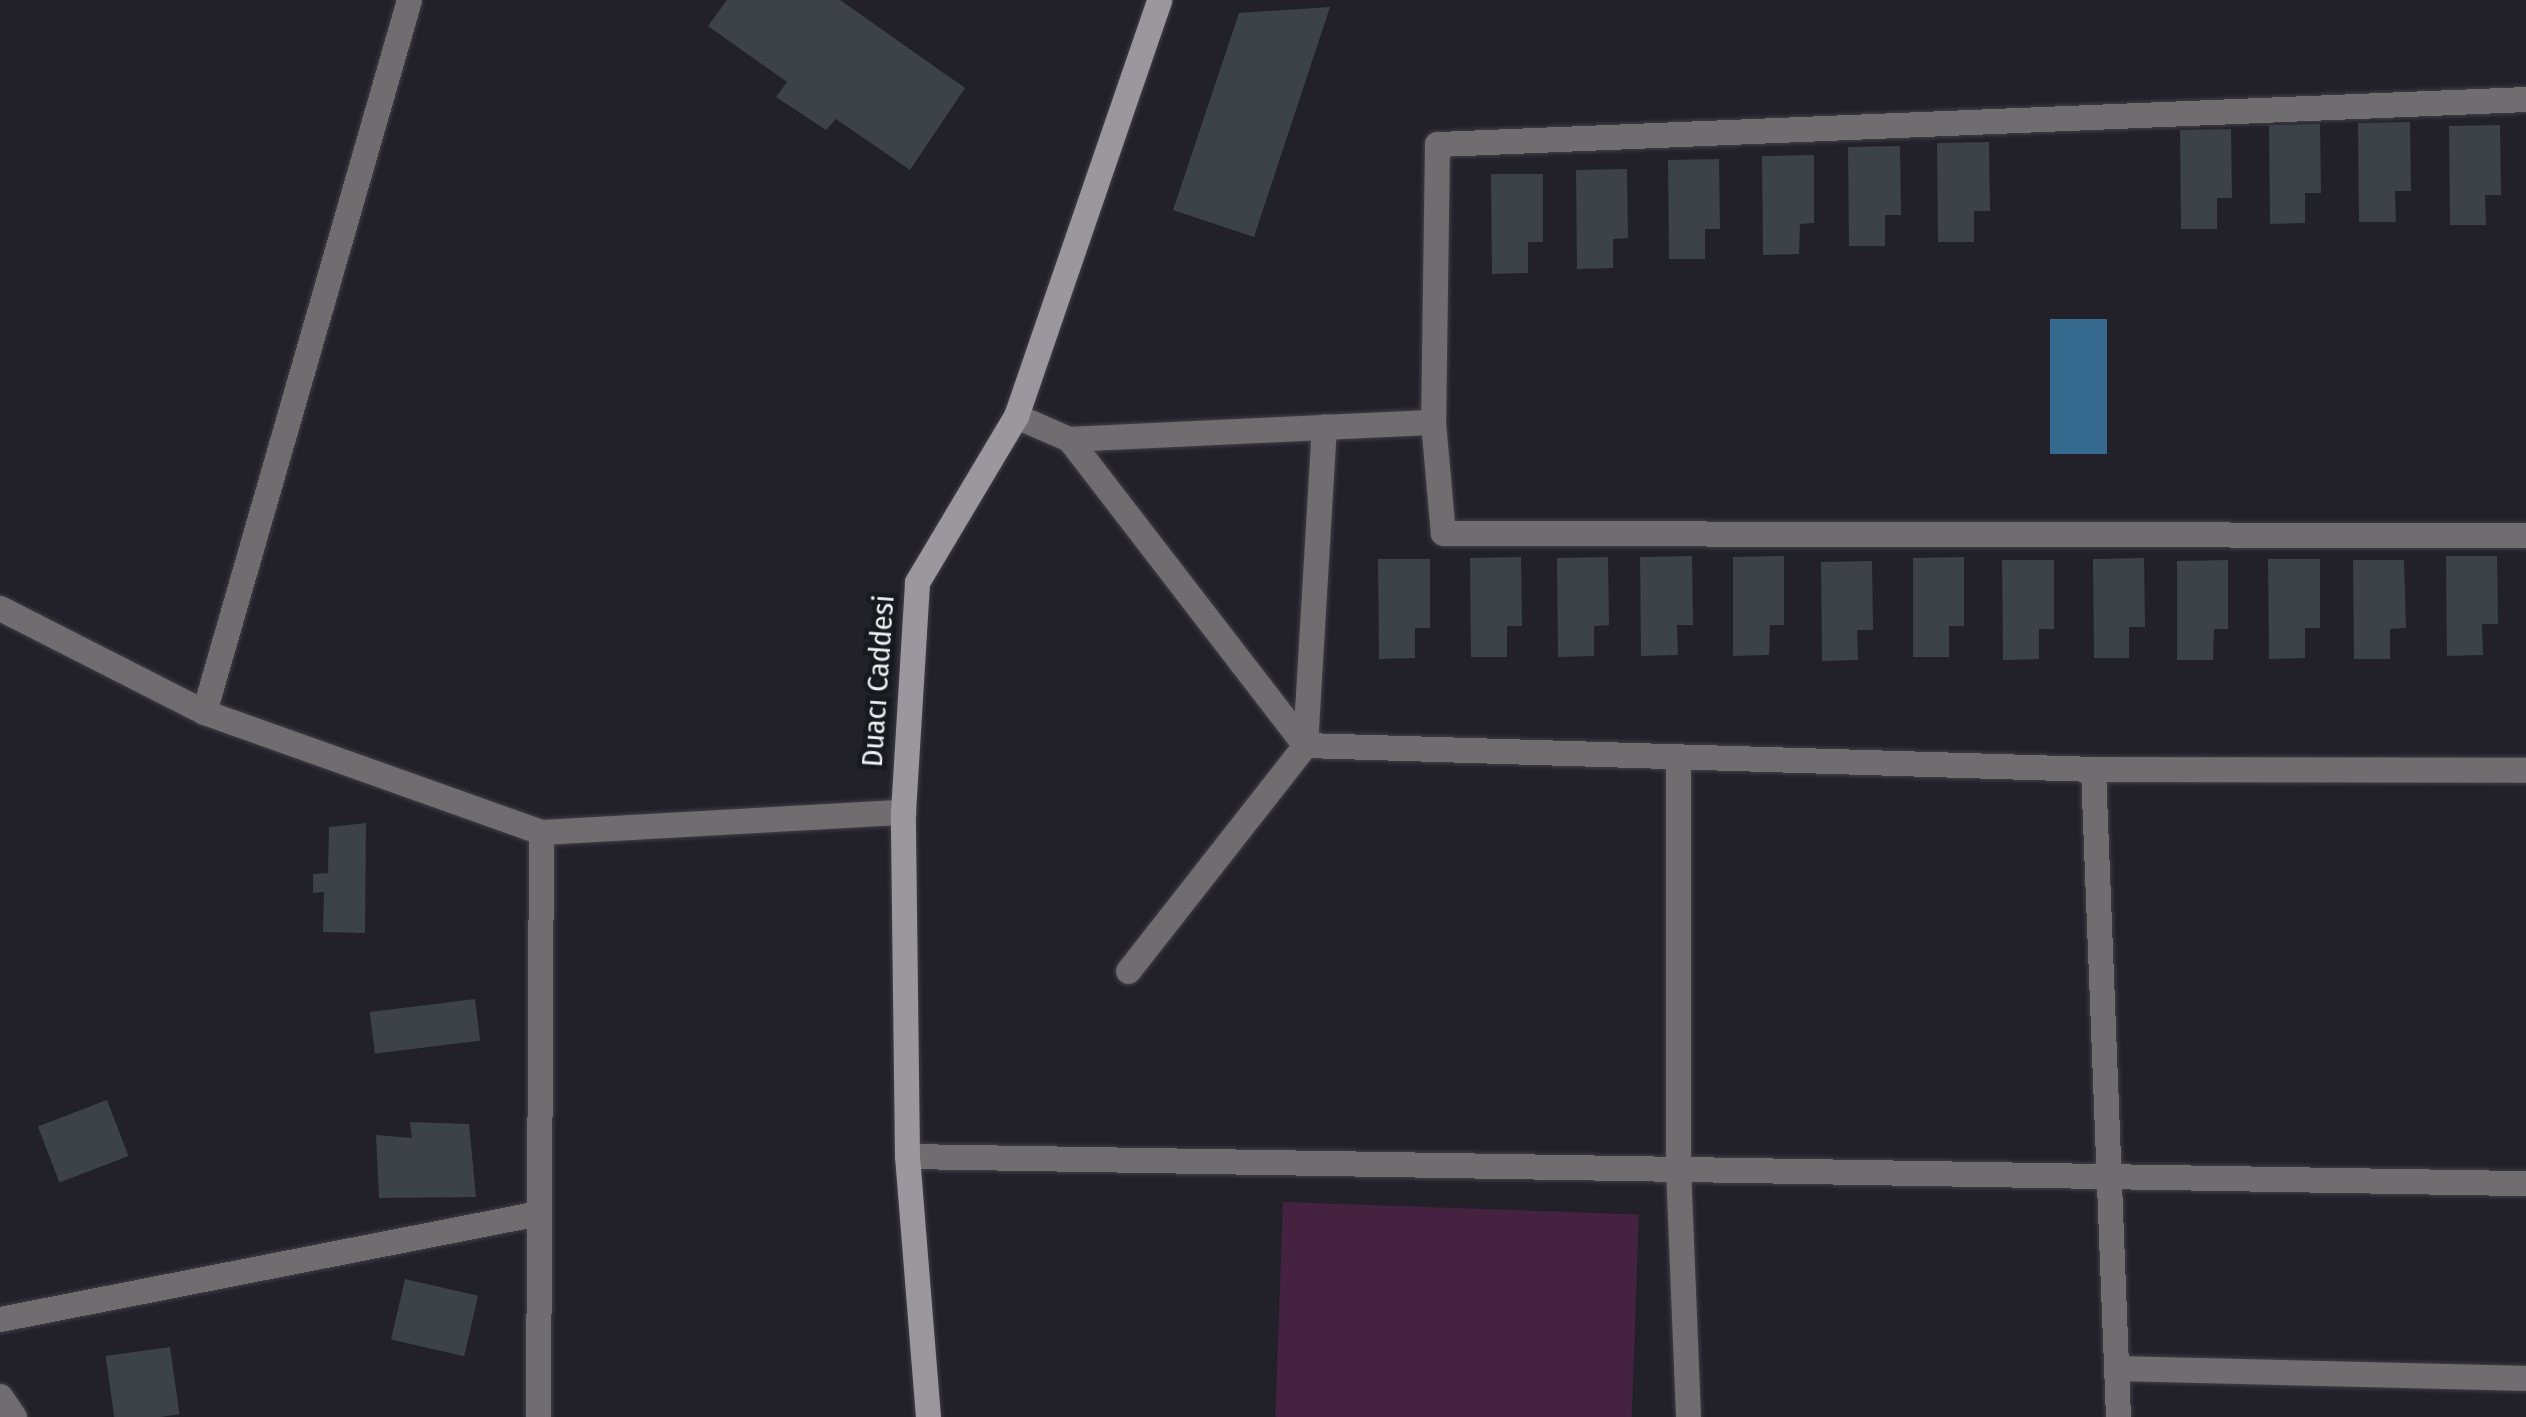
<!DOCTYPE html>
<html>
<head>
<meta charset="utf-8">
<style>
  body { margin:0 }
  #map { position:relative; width:2526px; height:1417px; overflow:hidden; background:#222129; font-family:"Fira Sans Condensed",sans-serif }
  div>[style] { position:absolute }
  .green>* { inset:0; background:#452340; transform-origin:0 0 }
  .water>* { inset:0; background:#35698e; transform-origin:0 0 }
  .building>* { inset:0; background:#3d4148; transform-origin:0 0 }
  .roads { filter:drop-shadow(0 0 2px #3f3e46) drop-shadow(0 0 2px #3f3e46) }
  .lane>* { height:25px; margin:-12.5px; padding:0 12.5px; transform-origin:12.5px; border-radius:12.5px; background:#6f6d70 }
  .street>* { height:25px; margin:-12.5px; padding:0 12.5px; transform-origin:12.5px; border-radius:12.5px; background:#6f6d70 }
  .secondary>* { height:25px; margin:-12.5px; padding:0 12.5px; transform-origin:12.5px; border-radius:12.5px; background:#9a979d }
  span { translate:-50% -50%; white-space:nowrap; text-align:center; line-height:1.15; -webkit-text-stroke:10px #18181f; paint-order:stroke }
  .street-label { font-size:30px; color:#f1f1f6 }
</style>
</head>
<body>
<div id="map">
  <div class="green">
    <i style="left:1283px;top:1202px;width:356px;height:215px;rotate:2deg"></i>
  </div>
  <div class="water">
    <i style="left:2107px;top:319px;width:135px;height:57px;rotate:90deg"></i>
  </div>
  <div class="building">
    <i style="clip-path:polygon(727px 0,840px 0,965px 88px,910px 170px,836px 119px,826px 130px,776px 97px,787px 82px,708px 26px)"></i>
    <i style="clip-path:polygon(1330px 7px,1254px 237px,1173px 210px,1239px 13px)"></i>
    <i style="clip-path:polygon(2410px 122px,2411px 191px,2395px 191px,2396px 222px,2359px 222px,2358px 123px)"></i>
    <i style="clip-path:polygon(2320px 124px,2321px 193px,2305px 193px,2305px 223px,2270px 224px,2269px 125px)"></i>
    <i style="clip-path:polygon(2500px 125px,2501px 195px,2485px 195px,2486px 225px,2450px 225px,2449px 126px)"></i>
    <i style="clip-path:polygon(2231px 129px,2232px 198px,2217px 198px,2217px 229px,2181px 229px,2180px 130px)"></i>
    <i style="clip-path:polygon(1989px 142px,1990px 211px,1974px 211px,1974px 242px,1938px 242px,1937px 143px)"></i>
    <i style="clip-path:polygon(1900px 146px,1901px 215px,1885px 215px,1885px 246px,1849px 246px,1848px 147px)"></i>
    <i style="clip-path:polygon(1814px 155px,1814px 223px,1800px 224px,1799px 254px,1763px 255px,1762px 156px)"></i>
    <i style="clip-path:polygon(1719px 159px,1720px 229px,1705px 229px,1705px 259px,1669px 259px,1668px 160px)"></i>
    <i style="clip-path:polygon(1627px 169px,1628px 238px,1613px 239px,1613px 268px,1577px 269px,1576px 170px)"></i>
    <i style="clip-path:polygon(1491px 174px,1543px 174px,1543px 242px,1528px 242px,1528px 273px,1492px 274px)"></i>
    <i style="clip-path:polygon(1692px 556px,1693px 625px,1677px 625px,1678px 655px,1641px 656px,1640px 557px)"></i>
    <i style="clip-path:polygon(1784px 556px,1784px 625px,1770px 625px,1769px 655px,1733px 656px,1733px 557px)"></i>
    <i style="clip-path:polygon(2446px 556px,2497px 556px,2498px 624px,2482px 624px,2483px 655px,2447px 656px)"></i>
    <i style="clip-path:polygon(1521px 557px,1522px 626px,1507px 626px,1507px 657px,1471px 657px,1470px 558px)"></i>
    <i style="clip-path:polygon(1608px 557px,1609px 625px,1594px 626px,1594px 656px,1558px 657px,1557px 558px)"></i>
    <i style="clip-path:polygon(1964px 557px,1964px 626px,1949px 626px,1949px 657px,1913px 657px,1913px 558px)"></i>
    <i style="clip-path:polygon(2144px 558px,2145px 627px,2129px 627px,2129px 658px,2094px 658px,2093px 559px)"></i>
    <i style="clip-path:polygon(1378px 559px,1430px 559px,1430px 628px,1415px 628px,1415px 658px,1379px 659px)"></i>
    <i style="clip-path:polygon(2268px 559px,2320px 559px,2320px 628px,2305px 628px,2305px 658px,2269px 659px)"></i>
    <i style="clip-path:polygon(2002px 560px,2054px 560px,2054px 629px,2039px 629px,2039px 659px,2003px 660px)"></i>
    <i style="clip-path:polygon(2228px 560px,2228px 629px,2214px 629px,2213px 660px,2177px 660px,2177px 561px)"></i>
    <i style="clip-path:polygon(2353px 560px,2404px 560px,2406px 628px,2390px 629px,2390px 659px,2354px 659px)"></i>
    <i style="clip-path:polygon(1872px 561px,1873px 630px,1857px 630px,1858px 660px,1822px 661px,1821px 562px)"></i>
    <i style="clip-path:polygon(366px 823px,365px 933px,323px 932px,324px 892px,313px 893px,313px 874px,328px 873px,329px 827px)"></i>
    <i style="left:475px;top:999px;width:42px;height:106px;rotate:83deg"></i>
    <i style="left:107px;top:1100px;width:60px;height:74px;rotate:69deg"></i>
    <i style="clip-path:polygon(410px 1122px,469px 1124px,476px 1197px,379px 1198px,376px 1135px,412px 1138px)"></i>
    <i style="left:405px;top:1279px;width:75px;height:62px;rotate:13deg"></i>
    <i style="left:170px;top:1347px;width:68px;height:65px;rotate:82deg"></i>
  </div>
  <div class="roads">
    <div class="lane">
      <i style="left:1305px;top:745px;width:319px;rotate:-86.6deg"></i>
    </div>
    <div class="street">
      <i style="left:2526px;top:99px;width:1090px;rotate:177.63deg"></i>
      <i style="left:1437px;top:144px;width:278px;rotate:90.8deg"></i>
      <i style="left:1433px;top:422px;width:111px;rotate:84.9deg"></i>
      <i style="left:1443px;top:533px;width:1083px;rotate:0.11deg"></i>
      <i style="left:1016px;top:416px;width:58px;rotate:23.5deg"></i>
      <i style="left:1069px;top:439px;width:386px;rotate:52.4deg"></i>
      <i style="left:1305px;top:745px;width:788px;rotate:1.74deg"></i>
      <i style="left:2093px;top:769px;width:433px;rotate:0.1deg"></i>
      <i style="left:1069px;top:439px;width:364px;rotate:-2.7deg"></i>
      <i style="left:0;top:608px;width:229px;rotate:27deg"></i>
      <i style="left:204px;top:712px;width:358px;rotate:19.6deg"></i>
      <i style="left:541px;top:832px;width:363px;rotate:-3.2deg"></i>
      <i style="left:204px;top:712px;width:741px;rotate:-73.94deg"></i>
      <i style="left:1678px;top:760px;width:407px;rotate:90deg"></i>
      <i style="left:1678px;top:1167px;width:250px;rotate:87.7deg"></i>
      <i style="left:2093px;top:769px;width:648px;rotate:87.79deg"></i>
      <i style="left:1128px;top:971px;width:287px;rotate:-51.9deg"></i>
      <i style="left:907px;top:1156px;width:1619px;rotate:0.96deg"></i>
      <i style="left:0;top:1319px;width:549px;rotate:-11.13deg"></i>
      <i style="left:2118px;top:1368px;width:408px;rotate:1.4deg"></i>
      <i style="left:0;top:1396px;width:25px;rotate:56deg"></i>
      <i style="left:538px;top:1417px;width:585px;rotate:-89.71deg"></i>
    </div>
    <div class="secondary">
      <i style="left:928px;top:1417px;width:262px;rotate:-94.6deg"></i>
      <i style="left:907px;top:1156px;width:344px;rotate:-90.7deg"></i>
      <i style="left:903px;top:812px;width:230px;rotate:-86.5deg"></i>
      <i style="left:917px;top:582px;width:193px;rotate:-59.2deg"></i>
      <i style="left:1016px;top:416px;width:440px;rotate:-71deg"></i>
    </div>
  </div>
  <div class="street-label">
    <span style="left:878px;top:681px;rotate:-86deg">Duacı Caddesi</span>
  </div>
</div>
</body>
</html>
